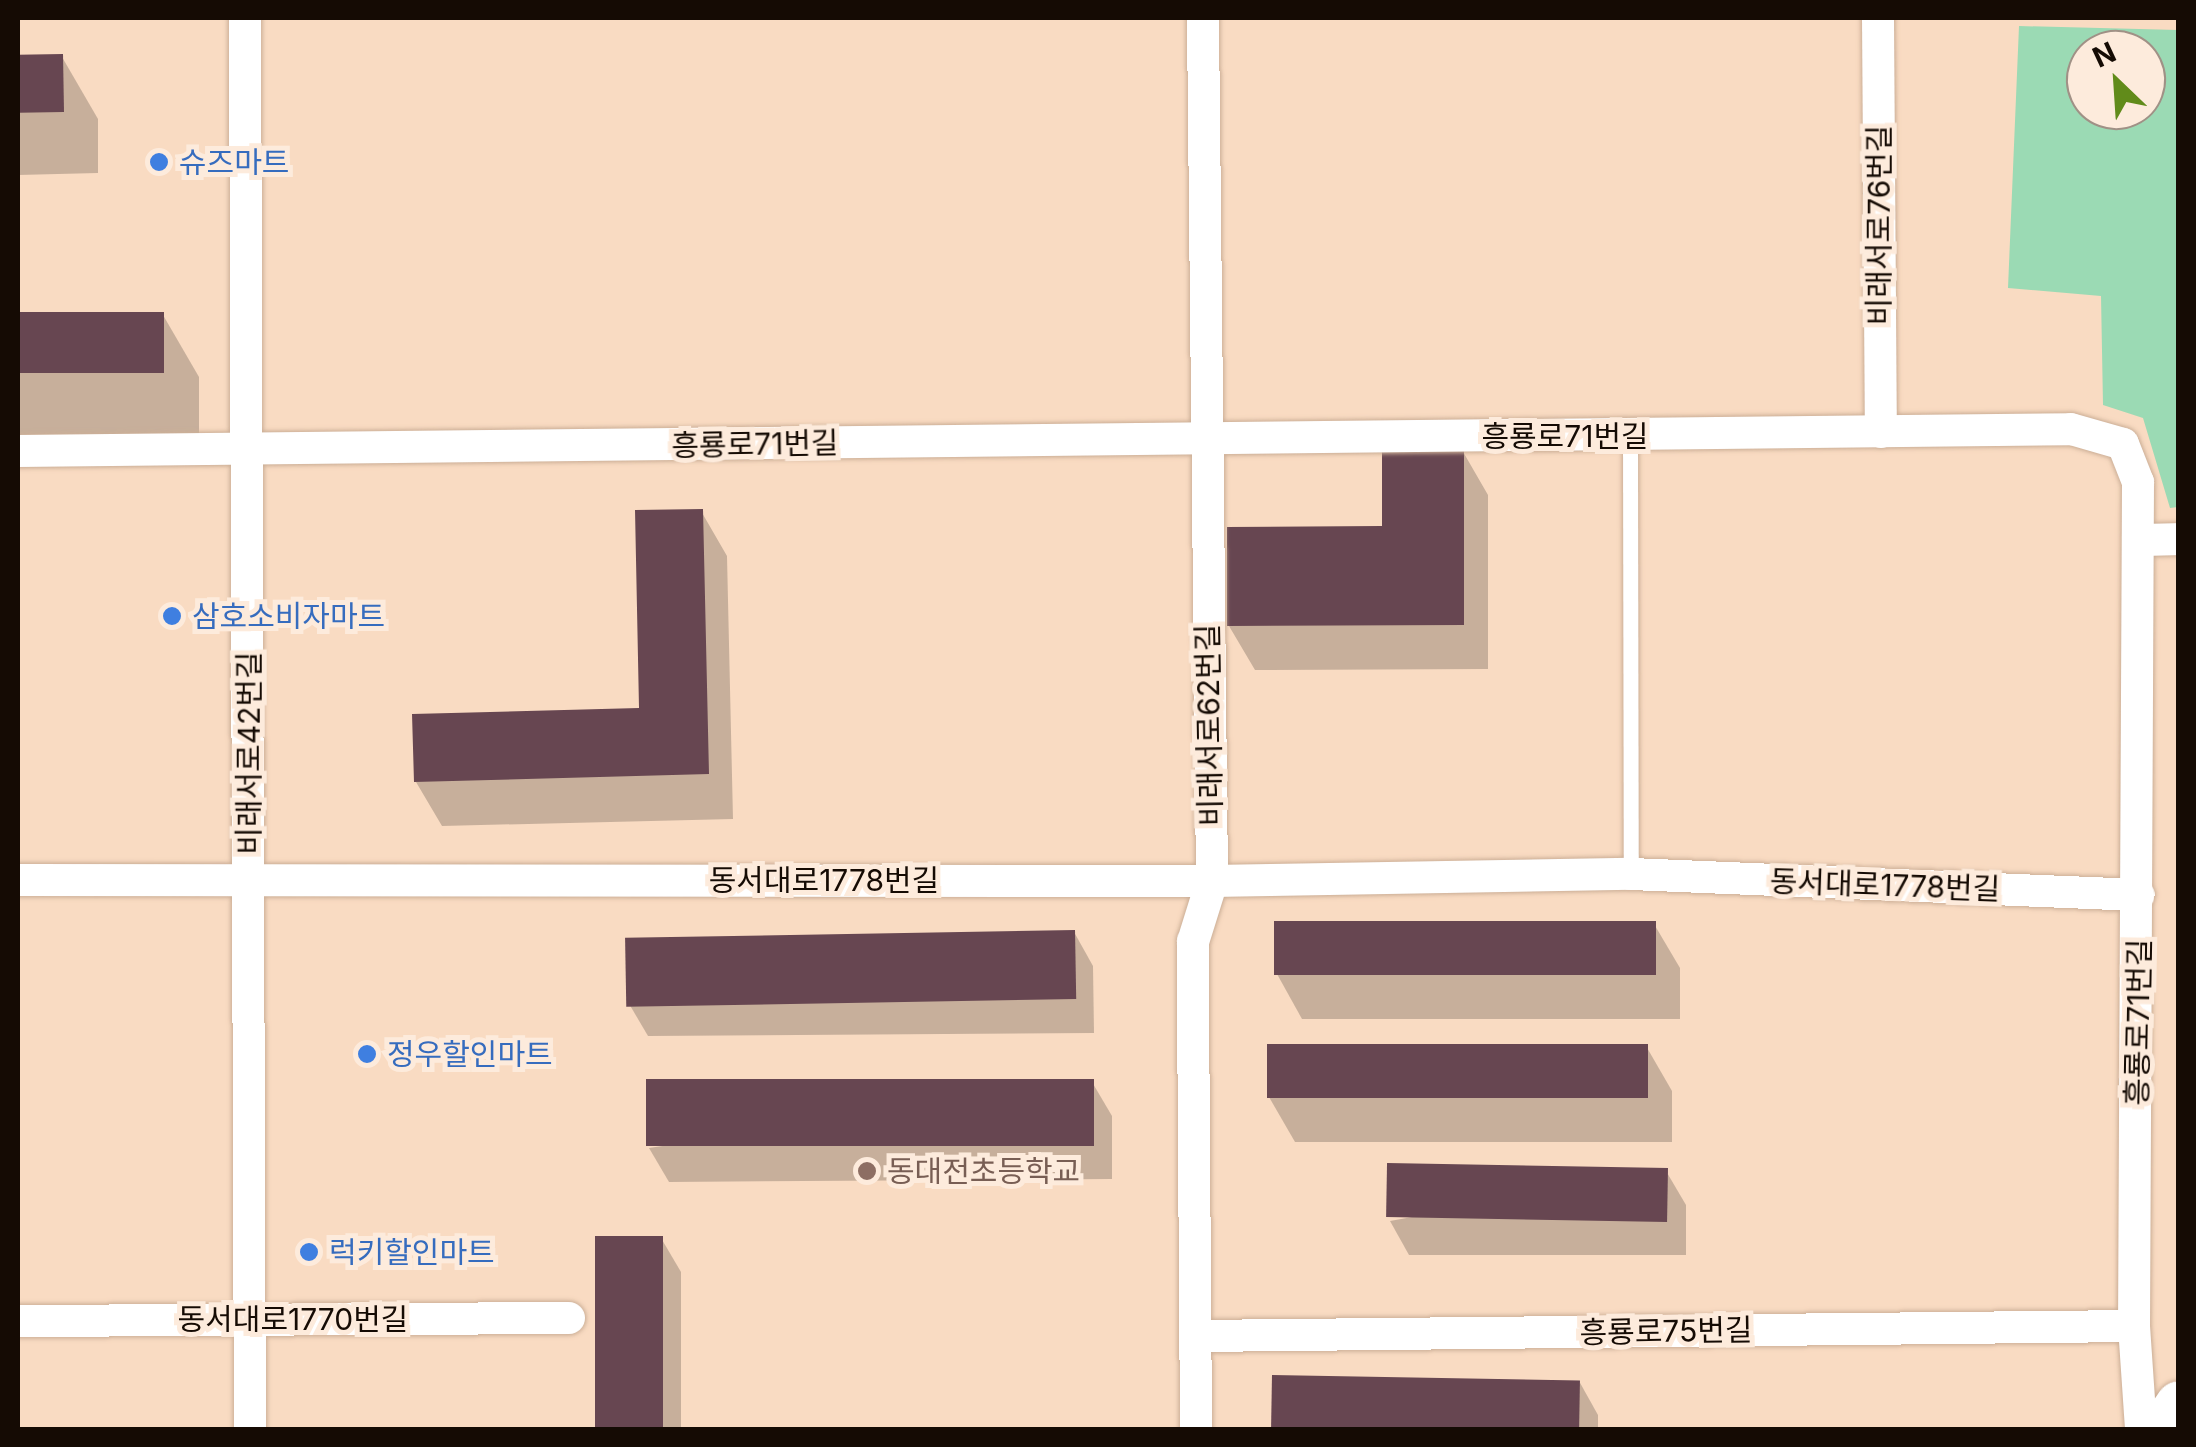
<!DOCTYPE html>
<html>
<head>
<meta charset="utf-8">
<style>
  body { margin:0 }
  #map { position:relative; width:2196px; height:1447px; overflow:hidden; background:#f9dbc2; font-family:Inter,"Noto Sans KR",sans-serif }
  div>[style] { position:absolute }
  .green>* { inset:0; background:#9bdab4 }
  .shadow>* { inset:0; background:#0003 }
  .building>* { inset:0; background:#674651; transform-origin:0 0 }
  .roads { filter:drop-shadow(0 0 2px #cbae96) drop-shadow(0 0 2px #cbae96) }
  .lane>* { height:15px; margin:-7.5px; padding:0 7.5px; transform-origin:7.5px; border-radius:7.5px; background:#fff }
  .street>* { height:32px; margin:-16px; padding:0 16px; transform-origin:16px; border-radius:16px; background:#fff }
  .secondary>* { height:45px; margin:-22.5px; padding:0 22.5px; transform-origin:22.5px; border-radius:22.5px; background:#fff }
  .dots>* { width:28px; height:28px; translate:-50% -50%; box-sizing:border-box; border:5px solid #fdebdc; border-radius:50% }
  span { translate:-50% -50%; white-space:nowrap; text-align:center; line-height:1.15; -webkit-text-stroke:10px #fdebdc; paint-order:stroke }
  .shop-label { font-size:30px; color:#366cbe }
  .left { translate:0 -50%; text-align:left }
  .street-label { font-size:30px; color:#150b04 }
  .education-label { font-size:30px; color:#785e54 }
  .frame { position:absolute; inset:0; border:20px solid #150b04; pointer-events:none }
  .north { position:absolute; left:2066px; top:30px; width:100px; height:100px; box-sizing:border-box; background:#fdebdc; border:2px solid #a09186; border-radius:50%; rotate:335deg; font-size:28px; font-weight:700; line-height:40px; text-align:center; color:#150b04 }
  .north::after { content:''; display:block; margin:auto; width:35px; height:45px; background:#618b1a; clip-path:polygon(50% 0,100% 100%,50% 72%,0 100%) }
</style>
</head>
<body>
<div id="map">
  <div class="green">
    <i style="clip-path:polygon(evenodd,2019px 26px,2178px 30px,2178px 507px,2170px 508px,2143px 418px,2103px 405px,2101px 296px,2008px 288px,2019px 26px,2086px 50px,2146px 50px,2146px 110px,2086px 110px,2086px 50px)"></i>
  </div>
  <div class="shadow">
    <i style="clip-path:polygon(18px 57px,62px 57px,98px 119px,98px 173px,18px 175px)"></i>
    <i style="clip-path:polygon(163px 315px,199px 377px,199px 434px,18px 435px,18px 316px)"></i>
    <i style="clip-path:polygon(1462px 450px,1488px 495px,1488px 669px,1255px 670px,1229px 626px,1385px 528px)"></i>
    <i style="clip-path:polygon(701px 511px,727px 556px,733px 819px,442px 826px,416px 782px,642px 710px)"></i>
    <i style="clip-path:polygon(1654px 924px,1680px 968px,1680px 1019px,1302px 1019px,1277px 974px)"></i>
    <i style="clip-path:polygon(1074px 932px,1093px 966px,1094px 1033px,648px 1036px,628px 1002px)"></i>
    <i style="clip-path:polygon(1646px 1046px,1672px 1091px,1672px 1142px,1295px 1142px,1269px 1097px)"></i>
    <i style="clip-path:polygon(1092px 1082px,1112px 1116px,1112px 1179px,669px 1182px,649px 1148px)"></i>
    <i style="clip-path:polygon(1666px 1171px,1686px 1205px,1686px 1255px,1409px 1255px,1390px 1221px)"></i>
    <i style="clip-path:polygon(661px 1238px,681px 1272px,681px 1430px,597px 1430px)"></i>
    <i style="clip-path:polygon(1579px 1381px,1598px 1415px,1598px 1430px,1273px 1430px)"></i>
  </div>
  <div class="building">
    <i style="left:63px;top:54px;width:58px;height:45px;rotate:89deg"></i>
    <i style="left:164px;top:312px;width:61px;height:146px;rotate:90deg"></i>
    <i style="clip-path:polygon(1382px 448px,1464px 448px,1464px 625px,1227px 626px,1227px 527px,1382px 526px)"></i>
    <i style="clip-path:polygon(703px 509px,709px 774px,414px 782px,412px 714px,639px 708px,635px 510px)"></i>
    <i style="left:1274px;top:921px;width:382px;height:54px"></i>
    <i style="left:1075px;top:930px;width:69px;height:450px;rotate:89deg"></i>
    <i style="left:1267px;top:1044px;width:381px;height:54px"></i>
    <i style="left:1094px;top:1079px;width:67px;height:448px;rotate:90deg"></i>
    <i style="left:1668px;top:1168px;width:54px;height:281px;rotate:91deg"></i>
    <i style="left:595px;top:1236px;width:68px;height:194px"></i>
    <i style="left:1272px;top:1375px;width:308px;height:55px;rotate:1deg"></i>
  </div>
  <div class="roads">
    <div class="lane">
      <i style="left:1630px;top:436px;width:438px;rotate:89.9deg"></i>
    </div>
    <div class="street">
      <i style="left:245px;top:18px;width:1412px;rotate:89.8deg"></i>
      <i style="left:1878px;top:18px;width:414px;rotate:89.6deg"></i>
      <i style="left:18px;top:451px;width:2053px;rotate:-0.61deg"></i>
      <i style="left:2071px;top:429px;width:54px;rotate:16.1deg"></i>
      <i style="left:2123px;top:444px;width:41px;rotate:68.5deg"></i>
      <i style="left:2138px;top:482px;width:844px;rotate:90.27deg"></i>
      <i style="left:2134px;top:1326px;width:104px;rotate:86.1deg"></i>
      <i style="left:2138px;top:540px;width:40px;rotate:-1.4deg"></i>
      <i style="left:18px;top:880px;width:1194px;rotate:0.05deg"></i>
      <i style="left:1212px;top:881px;width:419px;rotate:-1deg"></i>
      <i style="left:1631px;top:874px;width:508px;rotate:2.37deg"></i>
      <i style="left:18px;top:1321px;width:551px;rotate:-0.31deg"></i>
      <i style="left:1197px;top:1336px;width:937px;rotate:-0.61deg"></i>
      <i style="left:1196px;top:1430px;width:488px;rotate:-90.4deg"></i>
      <i style="left:1193px;top:942px;width:64px;rotate:-72.7deg"></i>
      <i style="left:1212px;top:881px;width:863px;rotate:-90.6deg"></i>
    </div>
    <div class="secondary">
      <i style="left:2160px;top:1430px;width:32px;rotate:-56deg"></i>
    </div>
  </div>
  <div class="dots">
    <i style="left:159px;top:162px;background:#3f7fe0"></i>
    <i style="left:172px;top:616px;background:#3f7fe0"></i>
    <i style="left:367px;top:1054px;background:#3f7fe0"></i>
    <i style="left:867px;top:1171px;background:#8d6e63"></i>
    <i style="left:309px;top:1252px;background:#3f7fe0"></i>
  </div>
  <div class="shop-label">
    <span class="left" style="left:179px;top:162px">슈즈마트</span>
    <span class="left" style="left:192px;top:616px">삼호소비자마트</span>
    <span class="left" style="left:387px;top:1054px">정우할인마트</span>
    <span class="left" style="left:329px;top:1252px">럭키할인마트</span>
  </div>
  <div class="street-label">
    <span style="left:1879px;top:225px;rotate:-90deg">비래서로76번길</span>
    <span style="left:1565px;top:436px">흥룡로71번길</span>
    <span style="left:755px;top:444px;rotate:-1deg">흥룡로71번길</span>
    <span style="left:1209px;top:725px;rotate:-91deg">비래서로62번길</span>
    <span style="left:249px;top:753px;rotate:-90deg">비래서로42번길</span>
    <span style="left:824px;top:880px">동서대로1778번길</span>
    <span style="left:1885px;top:885px;rotate:2deg">동서대로1778번길</span>
    <span style="left:2138px;top:1022px;rotate:-89deg">흥룡로71번길</span>
    <span style="left:293px;top:1319px">동서대로1770번길</span>
    <span style="left:1666px;top:1331px;rotate:-1deg">흥룡로75번길</span>
  </div>
  <div class="education-label">
    <span class="left" style="left:887px;top:1171px">동대전초등학교</span>
  </div>
  <div class="frame"></div>
  <div class="north">N</div>
</div>
</body>
</html>
